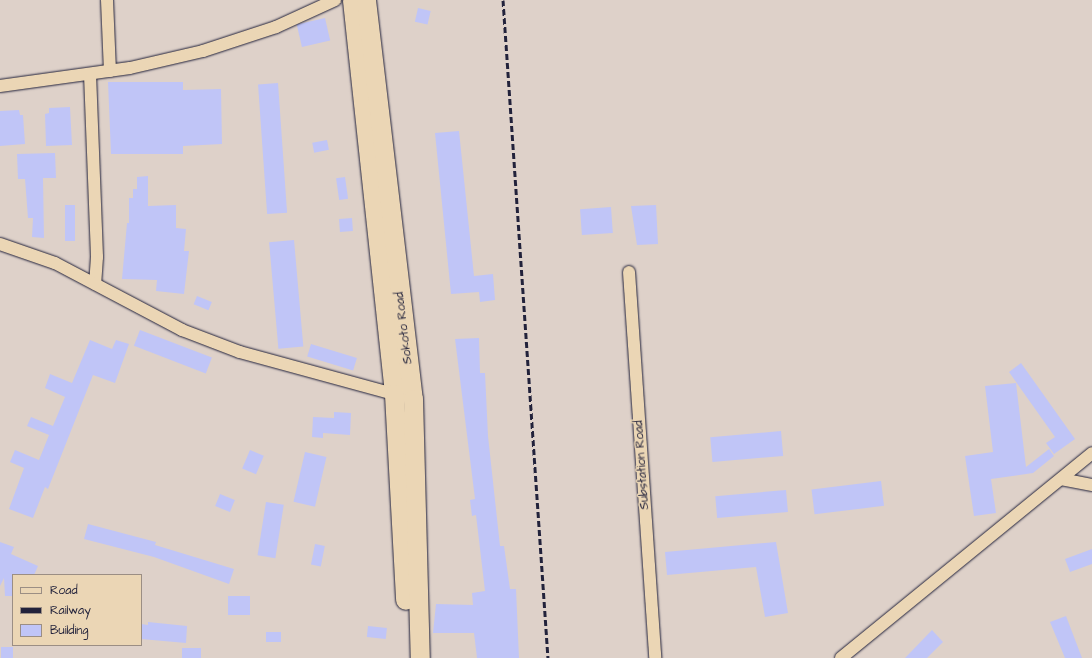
<!DOCTYPE html>
<html>
<head>
<meta charset="utf-8">
<style>
  body { margin:0 }
  #map { position:relative; width:1092px; height:658px; overflow:hidden; background:#ded1c9; font-family:"Architects Daughter",sans-serif }
  div>[style] { position:absolute }
  .building>* { inset:0; background:#c0c5f7; transform-origin:0 0 }
  .roads { filter:drop-shadow(0 0 1px #22223b) drop-shadow(0 0 1px #22223b) }
  .minor>* { height:12px; margin:-6px; padding:0 6px; transform-origin:6px; border-radius:6px; background:#ebd6b5 }
  .primary>* { height:19px; margin:-9.5px; padding:0 9.5px; transform-origin:9.5px; border-radius:9.5px; background:#ebd6b5 }
  .rail>* { height:3px; margin-top:-1.5px; transform-origin:0; background:repeating-linear-gradient(90deg,#22223b 0 6px,transparent 0 9px) }
  span { translate:-50% -50%; white-space:nowrap; text-align:center; line-height:1.15; -webkit-text-stroke:3px #ebd6b5; paint-order:stroke }
  .street-label { font-size:12px; color:#22223b }
  .legend { position:absolute; left:12px; top:574px; width:130px; height:72px; box-sizing:border-box; background:#ebd6b5; border:1px solid #9b8e84; margin:0; padding:5px 7px; list-style:none; font-size:12px; color:#22223b }
  .legend li { display:flex; align-items:center; gap:8px; height:20px }
  .legend b { width:20px; border:1px solid #9b8e84 }
</style>
</head>
<body>
<div id="map">
  <div class="building">
    <i style="left:418px;top:8px;width:13px;height:14px;rotate:13deg"></i>
    <i style="left:325px;top:18px;width:23px;height:29px;rotate:77deg"></i>
    <i style="clip-path:polygon(108px 82px,183px 82px,183px 90px,221px 89px,222px 144px,183px 146px,183px 154px,111px 154px)"></i>
    <i style="left:278px;top:83px;width:130px;height:20px;rotate:86deg"></i>
    <i style="clip-path:polygon(70px 107px,72px 145px,46px 146px,45px 114px,49px 113px,49px 108px)"></i>
    <i style="clip-path:polygon(19px 110px,20px 115px,23px 115px,25px 144px,0 146px,0 111px)"></i>
    <i style="clip-path:polygon(459px 131px,474px 276px,493px 274px,495px 300px,480px 302px,479px 292px,451px 294px,435px 133px)"></i>
    <i style="left:327px;top:140px;width:10px;height:15px;rotate:79deg"></i>
    <i style="clip-path:polygon(55px 153px,56px 178px,43px 178px,44px 238px,32px 237px,33px 218px,28px 218px,25px 179px,18px 179px,17px 154px)"></i>
    <i style="clip-path:polygon(148px 176px,148px 206px,176px 205px,176px 228px,186px 229px,184px 251px,189px 251px,184px 294px,156px 291px,157px 280px,122px 279px,127px 223px,129px 223px,129px 198px,133px 198px,133px 189px,137px 189px,137px 177px)"></i>
    <i style="left:345px;top:177px;width:22px;height:9px;rotate:82deg"></i>
    <i style="left:65px;top:205px;width:10px;height:36px"></i>
    <i style="clip-path:polygon(656px 205px,658px 244px,637px 245px,631px 206px)"></i>
    <i style="left:611px;top:207px;width:26px;height:31px;rotate:86deg"></i>
    <i style="left:352px;top:218px;width:13px;height:13px;rotate:86deg"></i>
    <i style="left:294px;top:240px;width:107px;height:25px;rotate:85deg"></i>
    <i style="left:197px;top:296px;width:16px;height:9px;rotate:22deg"></i>
    <i style="left:140px;top:330px;width:77px;height:17px;rotate:21deg"></i>
    <i style="clip-path:polygon(479px 338px,480px 373px,485px 373px,488px 436px,500px 546px,504px 546px,510px 589px,516px 589px,519px 658px,477px 658px,474px 633px,433px 633px,436px 604px,473px 605px,472px 593px,485px 591px,476px 515px,472px 516px,470px 500px,475px 499px,455px 339px)"></i>
    <i style="clip-path:polygon(90px 340px,112px 349px,116px 340px,129px 344px,115px 383px,93px 375px,48px 489px,45px 487px,33px 518px,9px 509px,24px 468px,10px 462px,15px 450px,39px 460px,49px 435px,27px 426px,31px 417px,53px 426px,65px 397px,45px 388px,50px 374px,72px 383px)"></i>
    <i style="left:311px;top:344px;width:48px;height:13px;rotate:17deg"></i>
    <i style="clip-path:polygon(1021px 363px,1075px 439px,1054px 454px,1046px 443px,1055px 437px,1009px 372px)"></i>
    <i style="clip-path:polygon(1016px 383px,1026px 467px,1049px 449px,1054px 456px,1033px 473px,991px 479px,996px 513px,974px 516px,965px 456px,993px 452px,985px 386px)"></i>
    <i style="clip-path:polygon(334px 412px,351px 413px,350px 435px,323px 433px,323px 438px,312px 437px,313px 417px,334px 418px)"></i>
    <i style="left:781px;top:431px;width:25px;height:71px;rotate:85deg"></i>
    <i style="left:250px;top:450px;width:15px;height:20px;rotate:23deg"></i>
    <i style="left:305px;top:452px;width:22px;height:51px;rotate:13deg"></i>
    <i style="left:881px;top:481px;width:25px;height:70px;rotate:83deg"></i>
    <i style="left:786px;top:490px;width:22px;height:71px;rotate:85deg"></i>
    <i style="left:220px;top:494px;width:16px;height:13px;rotate:22deg"></i>
    <i style="left:266px;top:502px;width:18px;height:54px;rotate:9deg"></i>
    <i style="clip-path:polygon(88px 524px,156px 542px,155px 545px,234px 569px,229px 584px,154px 557px,84px 539px)"></i>
    <i style="clip-path:polygon(0 542px,14px 547px,11px 554px,38px 566px,34px 575px,13px 575px,13px 596px,5px 596px,4px 578px,0 586px)"></i>
    <i style="clip-path:polygon(776px 542px,788px 613px,765px 617px,756px 567px,667px 575px,665px 552px)"></i>
    <i style="left:315px;top:544px;width:10px;height:21px;rotate:11deg"></i>
    <i style="clip-path:polygon(1092px 549px,1092px 564px,1070px 572px,1065px 559px)"></i>
    <i style="left:228px;top:596px;width:22px;height:19px"></i>
    <i style="clip-path:polygon(1066px 616px,1082px 658px,1065px 658px,1050px 622px)"></i>
    <i style="clip-path:polygon(148px 622px,187px 626px,186px 643px,141px 639px,141px 624px,148px 625px)"></i>
    <i style="left:368px;top:626px;width:19px;height:11px;rotate:6deg"></i>
    <i style="clip-path:polygon(932px 630px,943px 642px,927px 658px,905px 658px)"></i>
    <i style="left:266px;top:632px;width:15px;height:10px"></i>
    <i style="left:1px;top:647px;width:12px;height:11px"></i>
    <i style="left:182px;top:648px;width:19px;height:10px"></i>
  </div>
  <div class="roads">
    <div class="minor">
      <i style="left:107px;top:0;width:71px;rotate:87.6deg"></i>
      <i style="left:90px;top:74px;width:183px;rotate:87.8deg"></i>
      <i style="left:97px;top:257px;width:27px;rotate:94deg"></i>
      <i style="left:0;top:86px;width:131px;rotate:-7.9deg"></i>
      <i style="left:130px;top:68px;width:75px;rotate:-13.1deg"></i>
      <i style="left:203px;top:51px;width:77px;rotate:-18.2deg"></i>
      <i style="left:276px;top:27px;width:65px;rotate:-24.6deg"></i>
      <i style="left:0;top:244px;width:58px;rotate:19.1deg"></i>
      <i style="left:55px;top:263px;width:144px;rotate:27.8deg"></i>
      <i style="left:182px;top:330px;width:62px;rotate:20.8deg"></i>
      <i style="left:240px;top:352px;width:160px;rotate:15.3deg"></i>
      <i style="left:629px;top:272px;width:387px;rotate:86.1deg"></i>
      <i style="left:1061px;top:479px;width:32px;rotate:11deg"></i>
      <i style="left:841px;top:658px;width:324px;rotate:-39.2deg"></i>
    </div>
    <div class="primary">
      <i style="left:352px;top:0;width:396px;rotate:83.9deg"></i>
      <i style="left:394px;top:394px;width:206px;rotate:86.9deg"></i>
      <i style="left:366px;top:0;width:402px;rotate:83.3deg"></i>
      <i style="left:413px;top:399px;width:259px;rotate:88.5deg"></i>
    </div>
  </div>
  <div class="rail">
    <i style="left:503px;top:0;width:660px;rotate:86.09deg"></i>
  </div>
  <div class="street-label">
    <span style="left:404px;top:328px;rotate:-97deg">Sokoto Road</span>
    <span style="left:642px;top:465px;rotate:-94deg">Substation Road</span>
  </div>
  <ul class="legend">
  <li><b style="height:5px;background:#ebd6b5"></b>Road</li>
  <li><b style="height:5px;background:#22223b"></b>Railway</li>
  <li><b style="height:11px;background:#c0c5f7"></b>Building</li>
  </ul>
</div>
</body>
</html>
